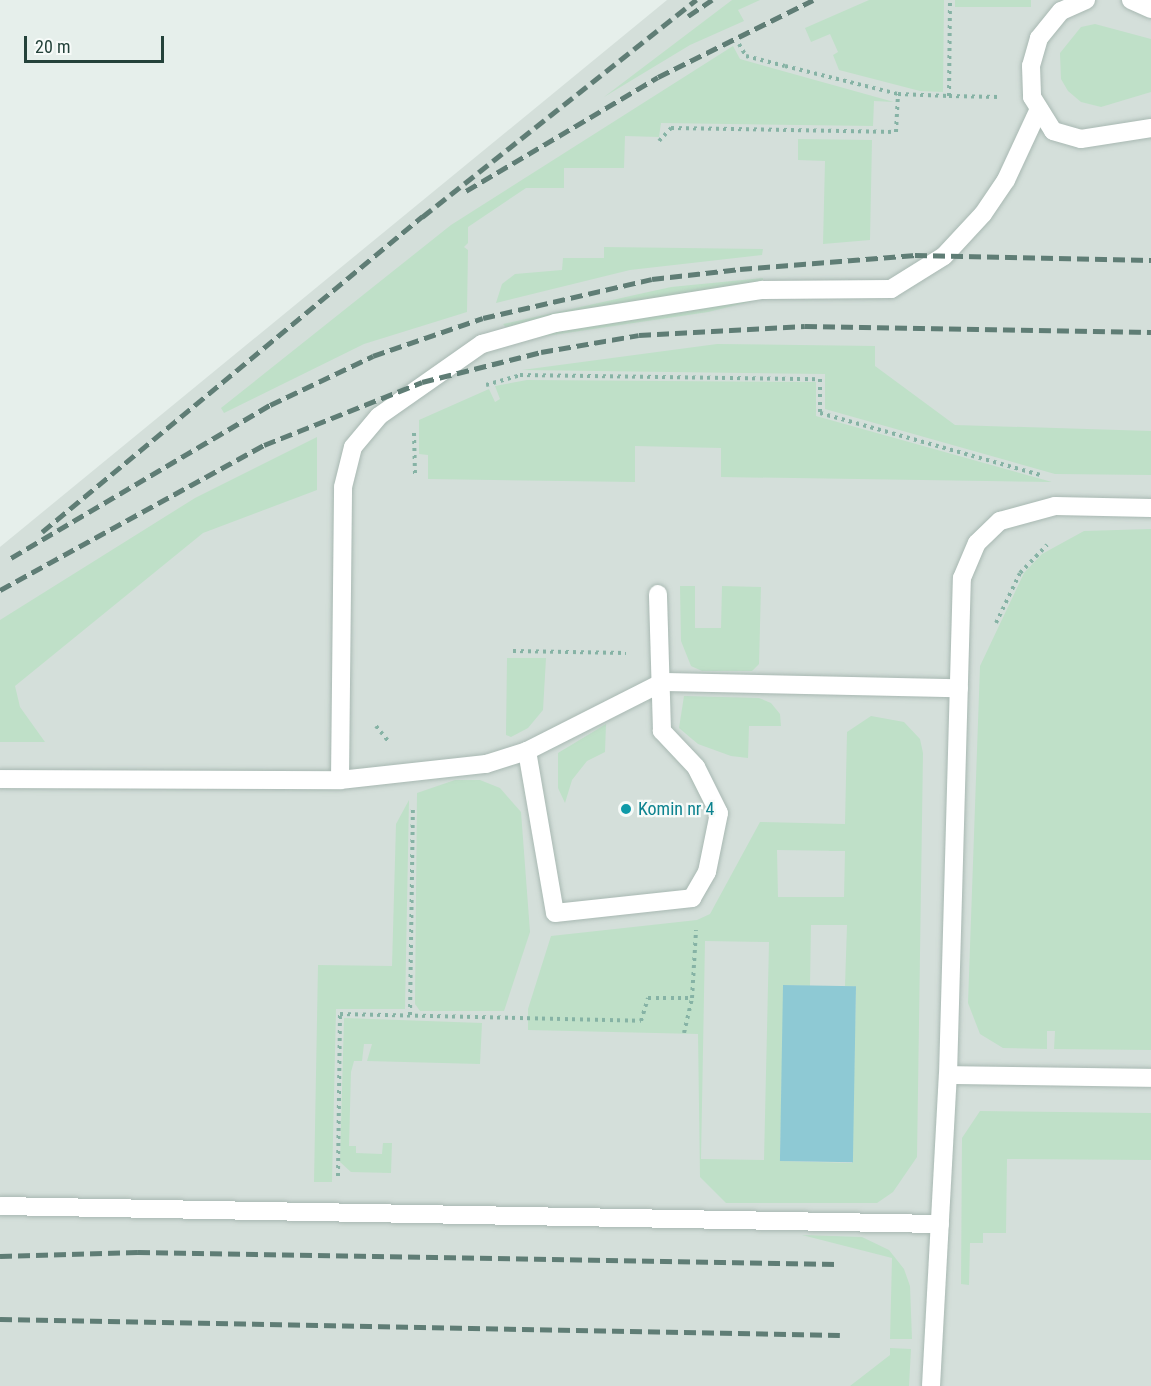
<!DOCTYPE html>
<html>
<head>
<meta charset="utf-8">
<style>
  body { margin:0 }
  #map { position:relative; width:1151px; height:1386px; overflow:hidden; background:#e6efeb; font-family:"Roboto Condensed",sans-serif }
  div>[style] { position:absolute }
  .built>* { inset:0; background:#d4dfda }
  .green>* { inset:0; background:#bfe0c8; transform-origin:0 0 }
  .water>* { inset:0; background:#8ec9d4; transform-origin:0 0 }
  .path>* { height:4px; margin-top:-2px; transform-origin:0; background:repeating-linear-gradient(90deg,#86b3a5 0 3px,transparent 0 7.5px) }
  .roads { filter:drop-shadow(0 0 2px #a8b8b2) drop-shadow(0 0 2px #a8b8b2) }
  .service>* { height:18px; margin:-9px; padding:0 9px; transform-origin:9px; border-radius:9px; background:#fff }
  .rail>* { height:4.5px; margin-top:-2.25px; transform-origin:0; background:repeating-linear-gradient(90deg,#5f7d75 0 12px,transparent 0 18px) }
  .dots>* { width:16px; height:16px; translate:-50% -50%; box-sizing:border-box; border:3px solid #f7fbf9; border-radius:50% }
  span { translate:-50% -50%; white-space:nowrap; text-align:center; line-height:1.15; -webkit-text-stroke:4.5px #f7fbf9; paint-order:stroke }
  .culture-label { font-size:18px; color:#0d838f }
  .left { translate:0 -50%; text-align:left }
  .scale { position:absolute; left:24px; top:36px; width:140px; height:27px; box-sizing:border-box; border:3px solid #24423a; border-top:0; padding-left:8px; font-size:18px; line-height:21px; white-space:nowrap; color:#24423a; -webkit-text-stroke:4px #f7fbf9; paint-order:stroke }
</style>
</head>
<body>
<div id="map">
  <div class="built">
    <i style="clip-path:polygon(667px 0,1151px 0,1151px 1386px,0 1386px,0 547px)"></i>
  </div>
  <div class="green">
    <i style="clip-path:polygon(732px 0,760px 0,738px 10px,744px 21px,690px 45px,604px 97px)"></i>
    <i style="clip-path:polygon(869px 0,944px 0,943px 92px,920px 91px,839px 70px,833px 55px,838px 52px,830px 34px,811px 42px,805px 28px)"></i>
    <i style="left:955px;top:0;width:76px;height:7px"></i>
    <i style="clip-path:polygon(1095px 24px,1151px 39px,1151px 92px,1101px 107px,1081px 102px,1068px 91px,1061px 79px,1060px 53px,1081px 27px)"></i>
    <i style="clip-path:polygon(733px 46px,740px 59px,894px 102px,874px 101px,873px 126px,661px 123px,659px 137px,625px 136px,624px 168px,564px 168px,564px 188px,526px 188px,468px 227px,468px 243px,464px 247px,468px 250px,467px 312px,364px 344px,224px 413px,221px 408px,451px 225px)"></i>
    <i style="clip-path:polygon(798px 139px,872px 140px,870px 240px,823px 244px,825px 161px,798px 160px)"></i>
    <i style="clip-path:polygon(604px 247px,763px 249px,762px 255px,630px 270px,496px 303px,502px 284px,515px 274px,562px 270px,563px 258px,604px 258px)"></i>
    <i style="clip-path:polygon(763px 278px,761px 299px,708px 312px,532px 338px,513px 335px,503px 324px,671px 287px)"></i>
    <i style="clip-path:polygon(717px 344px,875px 346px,875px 366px,955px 425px,1151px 431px,1151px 475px,1055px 474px,825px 409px,825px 374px,522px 370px)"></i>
    <i style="clip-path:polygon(527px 380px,816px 382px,816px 416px,1052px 482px,721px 477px,721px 448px,635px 446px,635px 482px,428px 479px,428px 455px,419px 454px,419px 420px,489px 389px,495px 402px,500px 399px,495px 386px)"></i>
    <i style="clip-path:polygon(317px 437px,317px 490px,203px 533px,15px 686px,20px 707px,45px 742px,0 742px,0 620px,195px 498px)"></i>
    <i style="clip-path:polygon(1151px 529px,1151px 1050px,1054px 1049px,1055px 1031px,1047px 1031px,1047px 1049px,1003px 1048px,980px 1034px,968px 1003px,980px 666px,1024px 573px,1042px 554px,1084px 531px)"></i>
    <i style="clip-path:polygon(680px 586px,695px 586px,695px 628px,721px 628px,722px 586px,761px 587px,759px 664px,752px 671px,702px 671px,691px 666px,681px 641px)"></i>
    <i style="clip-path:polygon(507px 658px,546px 658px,543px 710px,528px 728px,511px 737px,506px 735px)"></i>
    <i style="clip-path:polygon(684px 696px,759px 698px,771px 703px,780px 714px,781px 726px,749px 726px,748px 758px,731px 756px,698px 744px,679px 728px)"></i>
    <i style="clip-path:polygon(evenodd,871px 716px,904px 722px,920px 739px,923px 753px,917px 1157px,893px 1192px,877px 1203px,726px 1203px,700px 1177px,698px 1034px,528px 1030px,528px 1009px,551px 936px,697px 920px,710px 914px,760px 822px,845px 824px,847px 732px,871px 716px,777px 850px,845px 851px,844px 897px,778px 897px,777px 850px,871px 716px,811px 925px,847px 925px,845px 986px,856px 987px,852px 1163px,780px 1161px,784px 985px,810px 986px,811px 925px,871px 716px,705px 941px,769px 942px,764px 1160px,701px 1159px,705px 941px)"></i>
    <i style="clip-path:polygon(606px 724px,605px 752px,587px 761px,572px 780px,565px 803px,558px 788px,558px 753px)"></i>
    <i style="clip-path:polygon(455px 780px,480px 780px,500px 788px,521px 812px,530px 932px,504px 1011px,420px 1011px,415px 1004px,417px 793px)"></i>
    <i style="clip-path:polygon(409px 800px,405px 1009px,336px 1009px,332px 1182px,314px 1182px,318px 965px,392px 966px,396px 824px)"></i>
    <i style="clip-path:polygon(344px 1018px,482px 1023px,480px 1064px,367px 1061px,372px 1044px,364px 1044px,362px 1061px,354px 1061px,351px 1072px,349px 1146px,356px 1146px,356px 1153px,382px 1154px,383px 1143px,392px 1143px,391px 1173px,351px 1172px,340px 1162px)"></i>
    <i style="clip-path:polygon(980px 1111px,1151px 1113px,1151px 1160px,1007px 1159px,1006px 1233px,983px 1233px,983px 1243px,970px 1243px,969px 1285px,961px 1284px,962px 1138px)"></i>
    <i style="clip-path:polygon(802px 1235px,862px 1237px,889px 1250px,904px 1269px,910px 1286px,912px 1339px,890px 1339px,892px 1258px)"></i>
    <i style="clip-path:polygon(890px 1348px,911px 1349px,909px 1386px,850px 1386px,890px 1355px)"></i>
  </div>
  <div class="water">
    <i style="left:783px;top:985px;width:73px;height:176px;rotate:1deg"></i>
  </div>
  <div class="path">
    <i style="left:739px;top:44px;width:14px;rotate:60deg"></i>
    <i style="left:746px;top:56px;width:40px;rotate:14.4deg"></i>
    <i style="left:785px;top:66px;width:116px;rotate:13.9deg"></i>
    <i style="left:898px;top:94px;width:51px;rotate:2.2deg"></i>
    <i style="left:949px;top:96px;width:96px;rotate:-89.4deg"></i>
    <i style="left:949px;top:96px;width:50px;rotate:1.1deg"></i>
    <i style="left:659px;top:141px;width:18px;rotate:-47deg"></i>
    <i style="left:671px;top:128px;width:225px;rotate:1deg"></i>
    <i style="left:896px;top:132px;width:38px;rotate:-87deg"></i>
    <i style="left:486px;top:385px;width:35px;rotate:-16deg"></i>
    <i style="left:520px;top:375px;width:300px;rotate:0.8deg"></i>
    <i style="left:820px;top:379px;width:34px;rotate:90deg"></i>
    <i style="left:820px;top:413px;width:229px;rotate:15.7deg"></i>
    <i style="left:414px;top:433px;width:41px;rotate:88.6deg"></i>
    <i style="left:996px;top:623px;width:55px;rotate:-64.4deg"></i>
    <i style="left:1020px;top:573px;width:39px;rotate:-46deg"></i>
    <i style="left:513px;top:651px;width:113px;rotate:1deg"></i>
    <i style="left:376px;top:726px;width:19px;rotate:51deg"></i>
    <i style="left:410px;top:1015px;width:208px;rotate:-89.2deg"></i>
    <i style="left:684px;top:1033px;width:36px;rotate:-77deg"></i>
    <i style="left:692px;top:998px;width:68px;rotate:-86.6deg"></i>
    <i style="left:338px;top:1176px;width:162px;rotate:-89.3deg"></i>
    <i style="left:340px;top:1014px;width:301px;rotate:1.3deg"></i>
    <i style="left:641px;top:1021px;width:24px;rotate:-73deg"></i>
    <i style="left:648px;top:998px;width:44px"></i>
  </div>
  <div class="roads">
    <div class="service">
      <i style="left:1086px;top:0;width:27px;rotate:156deg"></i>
      <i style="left:1061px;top:11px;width:35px;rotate:129deg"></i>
      <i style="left:1039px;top:38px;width:29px;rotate:106deg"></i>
      <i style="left:1031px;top:66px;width:31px;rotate:88deg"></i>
      <i style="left:1032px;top:97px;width:40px;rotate:58deg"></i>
      <i style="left:1053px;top:131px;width:29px;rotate:16deg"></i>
      <i style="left:1081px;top:139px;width:71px;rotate:-8.9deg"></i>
      <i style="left:1131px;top:0;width:22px;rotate:24deg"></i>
      <i style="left:527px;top:751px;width:164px;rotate:80.2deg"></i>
      <i style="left:555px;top:913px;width:138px;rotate:-6.2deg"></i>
      <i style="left:692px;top:898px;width:30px;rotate:-60deg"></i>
      <i style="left:707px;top:872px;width:60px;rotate:-78.5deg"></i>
      <i style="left:719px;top:813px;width:51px;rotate:-116.6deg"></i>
      <i style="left:696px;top:767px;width:50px;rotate:-133.4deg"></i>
      <i style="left:662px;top:731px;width:137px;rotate:-91.7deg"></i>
      <i style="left:0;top:779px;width:340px;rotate:0.2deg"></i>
      <i style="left:340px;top:780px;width:293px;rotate:-89.4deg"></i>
      <i style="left:343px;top:487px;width:41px;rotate:-76deg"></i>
      <i style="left:353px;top:447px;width:40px;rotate:-50deg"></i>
      <i style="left:379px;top:416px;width:126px;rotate:-35deg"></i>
      <i style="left:482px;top:344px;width:76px;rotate:-16deg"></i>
      <i style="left:555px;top:323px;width:210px;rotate:-9.1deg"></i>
      <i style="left:762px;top:290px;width:129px;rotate:-0.4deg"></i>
      <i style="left:891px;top:289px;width:62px;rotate:-31.9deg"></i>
      <i style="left:944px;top:256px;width:57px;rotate:-47.1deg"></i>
      <i style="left:983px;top:214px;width:41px;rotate:-55.9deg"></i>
      <i style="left:1006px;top:180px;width:78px;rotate:-65.1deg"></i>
      <i style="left:340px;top:780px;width:147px;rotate:-6.3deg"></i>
      <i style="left:486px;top:764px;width:43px;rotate:-17.6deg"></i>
      <i style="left:527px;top:751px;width:153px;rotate:-26.9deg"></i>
      <i style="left:663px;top:682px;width:296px;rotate:1.2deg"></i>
      <i style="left:948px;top:1075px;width:497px;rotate:-88.4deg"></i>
      <i style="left:962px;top:578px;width:38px;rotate:-67deg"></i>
      <i style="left:977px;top:543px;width:32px;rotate:-44deg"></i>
      <i style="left:1000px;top:521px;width:57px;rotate:-15.3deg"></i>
      <i style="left:1055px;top:506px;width:96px;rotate:1.2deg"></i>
      <i style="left:0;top:1206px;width:940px;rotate:1.1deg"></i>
      <i style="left:931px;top:1386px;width:311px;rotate:-86.9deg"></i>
      <i style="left:948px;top:1075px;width:203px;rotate:0.8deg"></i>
    </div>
  </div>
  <div class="rail">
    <i style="left:688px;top:16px;width:29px;rotate:-34deg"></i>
    <i style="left:466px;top:191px;width:223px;rotate:-30.7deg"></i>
    <i style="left:658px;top:77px;width:173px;rotate:-26.4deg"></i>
    <i style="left:42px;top:532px;width:494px;rotate:-39.7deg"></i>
    <i style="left:422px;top:217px;width:350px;rotate:-38.4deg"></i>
    <i style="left:11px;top:558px;width:301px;rotate:-30.6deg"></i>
    <i style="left:270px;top:405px;width:114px;rotate:-25.4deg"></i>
    <i style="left:373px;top:356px;width:116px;rotate:-19.1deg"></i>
    <i style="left:483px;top:318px;width:173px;rotate:-13deg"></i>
    <i style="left:652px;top:279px;width:89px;rotate:-6.5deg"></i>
    <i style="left:740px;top:269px;width:176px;rotate:-4.6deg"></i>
    <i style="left:915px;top:255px;width:236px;rotate:1.2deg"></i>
    <i style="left:0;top:590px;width:301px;rotate:-28.8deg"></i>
    <i style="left:264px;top:445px;width:170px;rotate:-21.7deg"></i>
    <i style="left:422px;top:382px;width:123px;rotate:-14.1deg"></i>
    <i style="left:541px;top:352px;width:99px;rotate:-9.8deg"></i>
    <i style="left:639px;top:335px;width:166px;rotate:-3.1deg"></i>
    <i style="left:805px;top:326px;width:346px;rotate:1deg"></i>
    <i style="left:0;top:1256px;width:138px;rotate:-1.7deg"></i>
    <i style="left:138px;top:1252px;width:700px;rotate:0.98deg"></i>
    <i style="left:0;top:1319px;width:840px;rotate:1.09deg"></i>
  </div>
  <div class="dots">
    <i style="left:626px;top:809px;background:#0f9aa8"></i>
  </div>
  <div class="culture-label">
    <span class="left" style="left:638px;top:809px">Komin nr 4</span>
  </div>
  <div class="scale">20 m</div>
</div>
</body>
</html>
